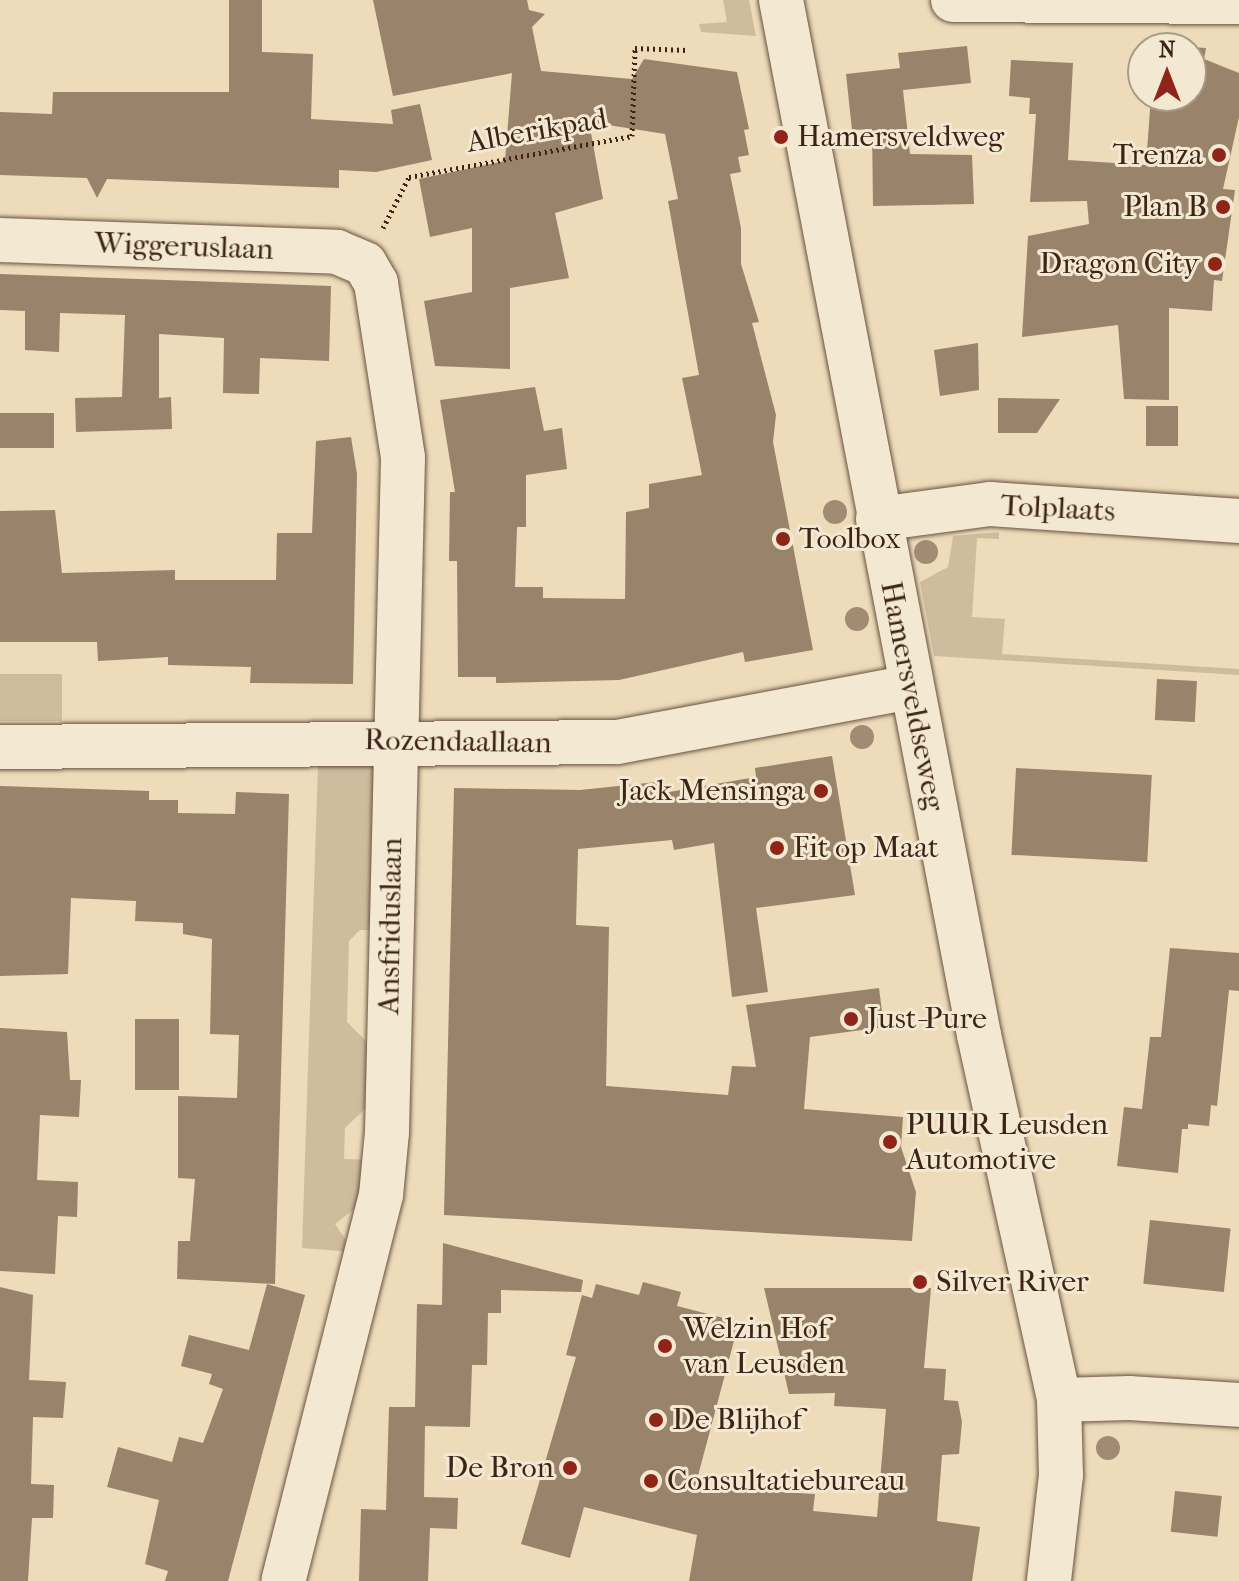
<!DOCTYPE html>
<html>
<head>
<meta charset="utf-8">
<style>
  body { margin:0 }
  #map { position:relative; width:1239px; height:1581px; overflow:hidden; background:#eddbb9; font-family:"IM FELL French Canon",serif }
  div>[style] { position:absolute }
  .green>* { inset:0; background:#cfbc9d; transform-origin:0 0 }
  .building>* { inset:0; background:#99836b; transform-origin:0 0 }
  .path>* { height:5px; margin-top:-2.5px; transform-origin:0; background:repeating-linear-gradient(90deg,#3e2417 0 2px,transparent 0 6px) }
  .roads { filter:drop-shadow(0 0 2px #6a5240) drop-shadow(0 0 2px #6a5240) }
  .minor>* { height:44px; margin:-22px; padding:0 22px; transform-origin:22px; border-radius:22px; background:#f3e8d2 }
  .trees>* { width:24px; height:24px; margin:-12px; border-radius:50%; background:#a18b72 }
  .dots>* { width:22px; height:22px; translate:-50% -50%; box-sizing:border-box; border:4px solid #f3e8d2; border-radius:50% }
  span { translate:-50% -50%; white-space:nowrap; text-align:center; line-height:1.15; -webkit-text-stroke:6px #f3e8d2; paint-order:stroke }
  .street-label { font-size:30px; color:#3e2417 }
  .poi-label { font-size:30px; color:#3e2417 }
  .left { translate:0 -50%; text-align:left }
  .right { translate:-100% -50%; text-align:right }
  .north { position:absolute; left:1127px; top:32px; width:80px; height:80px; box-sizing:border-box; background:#f3e8d2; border:2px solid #ab9a87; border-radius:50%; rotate:0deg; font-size:22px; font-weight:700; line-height:32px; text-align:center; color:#3e2417 }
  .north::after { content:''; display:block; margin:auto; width:28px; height:36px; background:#8f2418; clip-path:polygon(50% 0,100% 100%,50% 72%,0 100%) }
</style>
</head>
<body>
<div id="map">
  <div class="green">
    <i style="clip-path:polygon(723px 0,749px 0,756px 36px,701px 32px,699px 24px,727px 22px)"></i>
    <i style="clip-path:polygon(999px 532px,999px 539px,977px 538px,972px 617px,1005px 619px,1002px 654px,1239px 669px,1239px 675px,934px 656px,920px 582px,948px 567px,953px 536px)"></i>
    <i style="left:0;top:674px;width:62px;height:47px"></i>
    <i style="clip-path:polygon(318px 765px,375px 766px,377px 930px,360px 930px,349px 941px,347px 1022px,374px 1049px,372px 1102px,345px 1128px,344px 1159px,370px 1160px,367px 1199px,335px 1224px,354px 1252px,302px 1248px)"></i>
  </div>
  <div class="building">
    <i style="clip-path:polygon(229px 0,262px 0,262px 52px,313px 54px,311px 119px,393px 124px,391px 110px,420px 104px,432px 160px,376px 172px,339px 170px,339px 188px,107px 179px,97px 198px,87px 178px,0 175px,0 112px,52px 114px,53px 92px,229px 92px)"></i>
    <i style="clip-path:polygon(373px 0,527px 0,529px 10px,545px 14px,532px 27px,541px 71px,632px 79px,644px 59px,737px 72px,749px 129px,744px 130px,749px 155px,738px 157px,741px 172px,730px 174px,741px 228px,741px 264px,759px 322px,752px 323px,776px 415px,773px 442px,813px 650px,745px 662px,743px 652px,619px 680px,496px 683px,496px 677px,458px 677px,457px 561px,449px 561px,450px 492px,455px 492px,440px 400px,535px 387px,544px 431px,562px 428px,567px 469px,526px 475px,526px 527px,517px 527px,515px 587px,543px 587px,543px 598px,625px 599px,626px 512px,649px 508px,649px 484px,702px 475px,682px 378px,699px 375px,668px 201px,678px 199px,665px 134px,589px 122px,603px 199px,555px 213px,569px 278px,510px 288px,510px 369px,435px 366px,424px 301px,472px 292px,472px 228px,430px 237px,419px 179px,505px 161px,512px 73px,393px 96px)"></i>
    <i style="clip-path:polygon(967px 46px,971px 83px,903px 90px,910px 154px,972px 155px,974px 204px,873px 206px,872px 129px,852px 130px,846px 74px,900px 68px,898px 53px)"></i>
    <i style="clip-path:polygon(1173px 46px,1206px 48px,1204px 59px,1239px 73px,1239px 117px,1223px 189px,1235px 190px,1222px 281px,1214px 280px,1212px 311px,1169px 308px,1169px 400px,1124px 399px,1118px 325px,1022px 337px,1028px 236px,1089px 224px,1087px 201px,1030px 202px,1036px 114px,1029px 114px,1030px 98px,1009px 96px,1011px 60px,1073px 63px,1068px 160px,1146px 165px,1151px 96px,1191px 96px,1191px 48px)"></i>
    <i style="clip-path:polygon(0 274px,331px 286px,329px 361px,260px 358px,259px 394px,223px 393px,224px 338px,159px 334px,159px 398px,171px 397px,172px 429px,76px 432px,75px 398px,122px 397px,125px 315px,60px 313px,59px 352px,25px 350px,25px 311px,0 310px)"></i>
    <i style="clip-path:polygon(978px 343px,979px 390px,940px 396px,934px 350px)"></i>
    <i style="clip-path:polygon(998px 398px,1060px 399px,1037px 433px,998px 433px)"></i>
    <i style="left:1146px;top:406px;width:32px;height:40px"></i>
    <i style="left:54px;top:413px;width:35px;height:54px;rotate:90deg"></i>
    <i style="clip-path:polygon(351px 437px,357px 474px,353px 684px,250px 683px,251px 667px,168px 665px,168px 657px,98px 661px,97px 642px,0 642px,0 511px,55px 510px,62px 573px,175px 570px,175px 580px,276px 580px,277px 533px,312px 533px,316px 441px)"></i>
    <i style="left:1157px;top:679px;width:40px;height:41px;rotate:3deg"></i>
    <i style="clip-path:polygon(832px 756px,855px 895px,756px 908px,768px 992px,732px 997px,714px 843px,674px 850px,672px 840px,578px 849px,576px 925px,609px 927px,606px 1086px,728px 1095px,732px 1066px,756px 1067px,746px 1005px,879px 988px,884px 1027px,810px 1037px,804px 1109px,903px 1117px,901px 1147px,916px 1192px,912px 1241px,444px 1215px,454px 788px,580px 790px,657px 782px,658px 794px,756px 777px,755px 768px)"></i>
    <i style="left:1016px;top:768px;width:136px;height:87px;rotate:3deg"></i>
    <i style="clip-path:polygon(0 786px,149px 791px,149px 800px,178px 800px,178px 813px,235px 814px,236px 792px,289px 794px,275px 1284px,177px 1279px,178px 1241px,190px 1241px,195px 1179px,178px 1178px,178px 1096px,237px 1098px,239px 1035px,210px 1034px,212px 939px,183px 934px,183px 923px,135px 921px,136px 901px,71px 898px,68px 974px,0 976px)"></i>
    <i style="clip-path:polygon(1170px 948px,1239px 953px,1239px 991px,1229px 990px,1217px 1106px,1211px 1105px,1209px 1126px,1188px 1124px,1188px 1129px,1182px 1129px,1178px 1173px,1117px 1166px,1124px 1107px,1142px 1109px,1150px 1037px,1161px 1037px)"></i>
    <i style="left:135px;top:1019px;width:44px;height:71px"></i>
    <i style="clip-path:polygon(0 1028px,67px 1032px,70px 1080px,81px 1080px,79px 1117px,40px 1115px,37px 1180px,78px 1182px,77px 1217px,58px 1216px,55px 1274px,0 1271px)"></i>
    <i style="left:1150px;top:1220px;width:81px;height:64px;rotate:6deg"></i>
    <i style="clip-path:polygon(443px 1243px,583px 1280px,581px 1292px,501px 1290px,501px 1313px,488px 1313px,487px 1365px,472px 1365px,470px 1427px,425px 1426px,424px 1497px,458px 1498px,457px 1529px,430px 1528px,428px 1581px,359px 1581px,361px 1509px,386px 1510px,389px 1407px,415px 1407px,417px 1304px,442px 1305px)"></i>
    <i style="clip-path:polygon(643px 1282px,681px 1292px,677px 1306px,739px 1322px,695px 1487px,815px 1494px,813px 1511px,877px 1517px,886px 1409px,834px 1406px,835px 1393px,789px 1394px,764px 1288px,931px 1288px,924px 1368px,946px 1369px,944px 1400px,958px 1401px,962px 1422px,959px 1454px,942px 1455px,937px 1521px,980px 1527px,972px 1581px,689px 1581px,697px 1535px,584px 1507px,570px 1558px,521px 1544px,576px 1357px,566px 1355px,582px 1295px,592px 1298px,596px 1284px,639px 1295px)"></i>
    <i style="clip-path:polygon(267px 1284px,305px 1295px,228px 1581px,165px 1581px,168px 1571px,145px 1564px,159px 1500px,107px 1487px,118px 1447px,172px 1462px,179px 1437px,203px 1443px,223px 1389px,209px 1384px,212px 1374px,181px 1366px,189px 1335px,249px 1350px)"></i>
    <i style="clip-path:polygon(0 1287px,33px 1295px,29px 1380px,66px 1382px,63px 1418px,33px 1417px,31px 1484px,54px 1485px,53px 1518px,32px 1518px,28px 1581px,0 1581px)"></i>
    <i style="left:1175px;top:1491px;width:47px;height:41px;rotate:6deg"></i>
  </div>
  <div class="path">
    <i style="left:383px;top:228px;width:57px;rotate:-63deg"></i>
    <i style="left:409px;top:177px;width:227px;rotate:-10.4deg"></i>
    <i style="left:632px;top:136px;width:88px;rotate:-88deg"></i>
    <i style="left:635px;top:48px;width:52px;rotate:2.2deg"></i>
  </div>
  <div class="roads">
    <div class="minor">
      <i style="left:781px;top:0;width:1054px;rotate:79.17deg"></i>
      <i style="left:979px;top:1035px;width:374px;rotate:77.6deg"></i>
      <i style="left:1059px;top:1400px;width:75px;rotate:88.5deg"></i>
      <i style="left:1061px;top:1475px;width:107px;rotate:96.5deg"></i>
      <i style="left:953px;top:0;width:286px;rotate:0.4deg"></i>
      <i style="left:0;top:240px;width:337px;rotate:2deg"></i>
      <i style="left:337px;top:252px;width:30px;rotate:23deg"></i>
      <i style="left:365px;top:264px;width:22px;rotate:60deg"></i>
      <i style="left:376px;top:283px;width:177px;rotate:81.2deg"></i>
      <i style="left:403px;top:458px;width:674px;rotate:91.36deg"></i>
      <i style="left:387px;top:1132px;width:63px;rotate:95.4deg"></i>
      <i style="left:381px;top:1195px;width:398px;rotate:104.2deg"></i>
      <i style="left:878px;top:519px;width:113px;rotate:-7.6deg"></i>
      <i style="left:990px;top:504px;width:250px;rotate:3.9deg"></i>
      <i style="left:0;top:747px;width:617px;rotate:-0.46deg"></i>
      <i style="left:617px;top:742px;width:298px;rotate:-10.6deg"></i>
      <i style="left:1059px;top:1400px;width:70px;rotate:-1.6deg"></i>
      <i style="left:1129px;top:1398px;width:110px;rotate:3.6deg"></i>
    </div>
  </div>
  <div class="trees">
    <i style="left:835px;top:512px"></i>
    <i style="left:926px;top:552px"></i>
    <i style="left:857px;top:619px"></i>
    <i style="left:862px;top:737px"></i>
    <i style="left:1108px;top:1448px"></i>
  </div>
  <div class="dots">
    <i style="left:781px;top:137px;background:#8f2418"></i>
    <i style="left:1219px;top:155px;background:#8f2418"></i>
    <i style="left:1223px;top:207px;background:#8f2418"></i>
    <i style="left:1215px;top:264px;background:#8f2418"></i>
    <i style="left:783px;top:539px;background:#8f2418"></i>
    <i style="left:821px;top:791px;background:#8f2418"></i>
    <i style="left:777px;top:848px;background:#8f2418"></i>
    <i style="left:851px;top:1019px;background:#8f2418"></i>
    <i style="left:890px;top:1142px;background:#8f2418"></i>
    <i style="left:920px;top:1282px;background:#8f2418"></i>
    <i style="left:665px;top:1346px;background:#8f2418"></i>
    <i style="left:656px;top:1420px;background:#8f2418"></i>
    <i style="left:570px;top:1468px;background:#8f2418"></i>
    <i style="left:651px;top:1481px;background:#8f2418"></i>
  </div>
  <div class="street-label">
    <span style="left:537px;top:131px;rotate:-10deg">Alberikpad</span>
    <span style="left:184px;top:247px;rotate:2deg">Wiggeruslaan</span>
    <span style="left:1058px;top:509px;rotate:3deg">Tolplaats</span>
    <span style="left:912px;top:696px;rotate:79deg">Hamersveldseweg</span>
    <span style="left:458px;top:742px;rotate:1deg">Rozendaallaan</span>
    <span style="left:391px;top:926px;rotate:-89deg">Ansfriduslaan</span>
  </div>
  <div class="poi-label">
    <span class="left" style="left:797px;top:137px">Hamersveldweg</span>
    <span class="right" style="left:1203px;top:155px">Trenza</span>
    <span class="right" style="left:1207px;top:207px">Plan B</span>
    <span class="right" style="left:1199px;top:264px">Dragon City</span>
    <span class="left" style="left:799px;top:539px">Toolbox</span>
    <span class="right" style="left:805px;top:791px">Jack Mensinga</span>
    <span class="left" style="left:793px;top:848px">Fit op Maat</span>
    <span class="left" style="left:867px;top:1019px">Just-Pure</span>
    <span class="left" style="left:906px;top:1142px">PUUR Leusden<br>Automotive</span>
    <span class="left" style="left:936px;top:1282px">Silver River</span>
    <span class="left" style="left:683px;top:1346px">Welzin Hof<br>van Leusden</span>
    <span class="left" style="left:672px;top:1420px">De Blijhof</span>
    <span class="right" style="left:554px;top:1468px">De Bron</span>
    <span class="left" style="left:667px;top:1481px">Consultatiebureau</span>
  </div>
  <div class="north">N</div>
</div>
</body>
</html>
